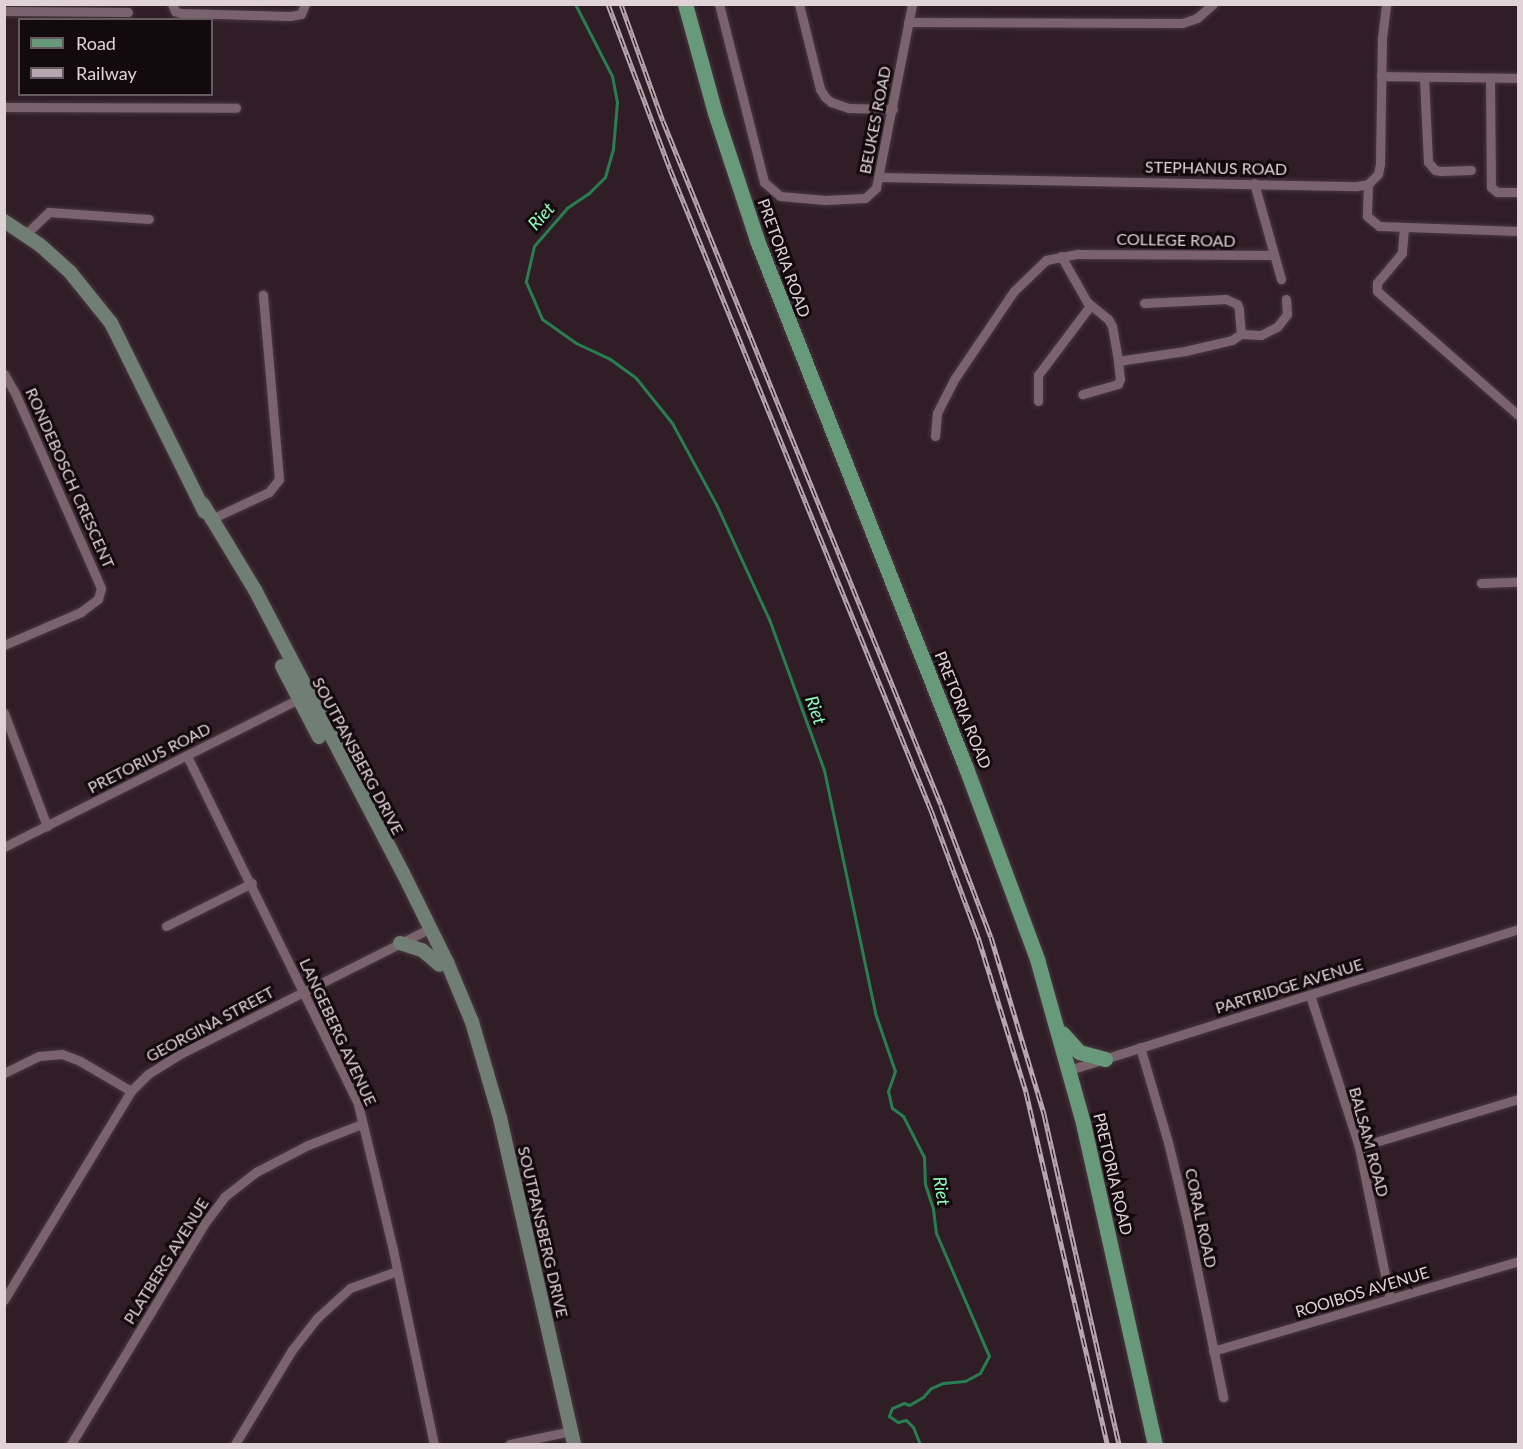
<!DOCTYPE html>
<html>
<head>
<meta charset="utf-8">
<style>
  body { margin:0 }
  #map { position:relative; width:1523px; height:1449px; overflow:hidden; background:#301d26; font-family:Lato,sans-serif }
  div>[style] { position:absolute }
  .stream>* { height:3px; margin:-1.5px; padding:0 1.5px; transform-origin:1.5px; border-radius:1.5px; background:#277f50 }
  .roads { filter:drop-shadow(0 0 2px #48383f) drop-shadow(0 0 2px #48383f) }
  .street>* { height:9px; margin:-4.5px; padding:0 4.5px; transform-origin:4.5px; border-radius:4.5px; background:#7b636e }
  .secondary>* { height:14px; margin:-7px; padding:0 7px; transform-origin:7px; border-radius:7px; background:#717e75 }
  .primary>* { height:15px; margin:-7.5px; padding:0 7.5px; transform-origin:7.5px; border-radius:7.5px; background:#68997b }
  .rail>* { height:5px; margin-top:-2.5px; transform-origin:0; background:repeating-linear-gradient(90deg,#130a0e 0 9px,#b5a7ad 0 18px); box-sizing:border-box; border-block:2px solid #b5a7ad }
  span { translate:-50% -50%; white-space:nowrap; text-align:center; line-height:1.15; -webkit-text-stroke:6px #130a0e; paint-order:stroke }
  .street-label { font-size:16px; color:#e0d3d8 }
  .water-label { font-size:18px; color:#8dfebb; font-style:italic }
  .frame { position:absolute; inset:0; border:6px solid #e0d3d8; pointer-events:none }
  .legend { position:absolute; left:18px; top:18px; width:195px; height:78px; box-sizing:border-box; background:#130a0e; border:2px solid #655a5f; margin:0; padding:8px 10px; list-style:none; font-size:18px; color:#e0d3d8 }
  .legend li { display:flex; align-items:center; gap:12px; height:30px }
  .legend b { width:30px; border:2px solid #655a5f }
</style>
</head>
<body>
<div id="map">
  <div class="stream">
    <i style="left:575px;top:4px;width:81px;rotate:62.8deg"></i>
    <i style="left:612px;top:76px;width:26px;rotate:79deg"></i>
    <i style="left:617px;top:102px;width:47px;rotate:94.9deg"></i>
    <i style="left:613px;top:149px;width:29px;rotate:106deg"></i>
    <i style="left:605px;top:177px;width:23px;rotate:135deg"></i>
    <i style="left:589px;top:193px;width:27px;rotate:146deg"></i>
    <i style="left:567px;top:208px;width:50px;rotate:131deg"></i>
    <i style="left:534px;top:246px;width:37px;rotate:103deg"></i>
    <i style="left:526px;top:282px;width:40px;rotate:66.6deg"></i>
    <i style="left:542px;top:319px;width:42px;rotate:35.2deg"></i>
    <i style="left:576px;top:343px;width:38px;rotate:25deg"></i>
    <i style="left:610px;top:359px;width:32px;rotate:36deg"></i>
    <i style="left:636px;top:378px;width:58px;rotate:51.3deg"></i>
    <i style="left:672px;top:423px;width:92px;rotate:61.5deg"></i>
    <i style="left:716px;top:504px;width:127px;rotate:65.3deg"></i>
    <i style="left:769px;top:619px;width:161px;rotate:70deg"></i>
    <i style="left:824px;top:770px;width:248px;rotate:78.1deg"></i>
    <i style="left:875px;top:1013px;width:61px;rotate:71deg"></i>
    <i style="left:895px;top:1071px;width:21px;rotate:109deg"></i>
    <i style="left:888px;top:1091px;width:17px;rotate:77deg"></i>
    <i style="left:892px;top:1108px;width:14px;rotate:36deg"></i>
    <i style="left:903px;top:1116px;width:46px;rotate:62.9deg"></i>
    <i style="left:924px;top:1157px;width:27px;rotate:88deg"></i>
    <i style="left:925px;top:1184px;width:26px;rotate:72deg"></i>
    <i style="left:933px;top:1209px;width:24px;rotate:83deg"></i>
    <i style="left:936px;top:1233px;width:134px;rotate:66.7deg"></i>
    <i style="left:989px;top:1356px;width:19px;rotate:118deg"></i>
    <i style="left:980px;top:1373px;width:17px;rotate:152deg"></i>
    <i style="left:965px;top:1381px;width:22px;rotate:175deg"></i>
    <i style="left:943px;top:1383px;width:13px;rotate:157deg"></i>
    <i style="left:931px;top:1388px;width:12px;rotate:132deg"></i>
    <i style="left:923px;top:1397px;width:16px;rotate:150deg"></i>
    <i style="left:909px;top:1405px;width:5px;rotate:-158deg"></i>
    <i style="left:904px;top:1403px;width:13px;rotate:157deg"></i>
    <i style="left:892px;top:1408px;width:9px;rotate:111deg"></i>
    <i style="left:889px;top:1416px;width:11px;rotate:34deg"></i>
    <i style="left:898px;top:1422px;width:8px;rotate:-14deg"></i>
    <i style="left:906px;top:1420px;width:10px;rotate:45deg"></i>
    <i style="left:913px;top:1427px;width:18px;rotate:68deg"></i>
  </div>
  <div class="roads">
    <div class="street">
      <i style="left:172px;top:4px;width:8px;rotate:67deg"></i>
      <i style="left:175px;top:11px;width:5px;rotate:22deg"></i>
      <i style="left:180px;top:13px;width:110px;rotate:1.6deg"></i>
      <i style="left:290px;top:16px;width:11px;rotate:-10deg"></i>
      <i style="left:301px;top:14px;width:11px;rotate:-68deg"></i>
      <i style="left:719px;top:4px;width:184px;rotate:75.8deg"></i>
      <i style="left:764px;top:182px;width:21px;rotate:41deg"></i>
      <i style="left:780px;top:196px;width:45px;rotate:5.1deg"></i>
      <i style="left:825px;top:200px;width:40px;rotate:-2.9deg"></i>
      <i style="left:865px;top:198px;width:15px;rotate:-42deg"></i>
      <i style="left:876px;top:188px;width:187px;rotate:-78.9deg"></i>
      <i style="left:799px;top:4px;width:88px;rotate:76.1deg"></i>
      <i style="left:820px;top:89px;width:9px;rotate:58deg"></i>
      <i style="left:825px;top:97px;width:8px;rotate:40deg"></i>
      <i style="left:831px;top:102px;width:18px;rotate:19deg"></i>
      <i style="left:848px;top:108px;width:45px;rotate:1.3deg"></i>
      <i style="left:6px;top:11px;width:122px;rotate:0.5deg"></i>
      <i style="left:908px;top:22px;width:274px;rotate:0.2deg"></i>
      <i style="left:1182px;top:23px;width:16px;rotate:-18deg"></i>
      <i style="left:1197px;top:18px;width:21px;rotate:-41deg"></i>
      <i style="left:1381px;top:76px;width:137px;rotate:0.8deg"></i>
      <i style="left:1424px;top:77px;width:85px;rotate:87.3deg"></i>
      <i style="left:1428px;top:162px;width:11px;rotate:49deg"></i>
      <i style="left:1435px;top:170px;width:5px;rotate:11deg"></i>
      <i style="left:1440px;top:171px;width:31px;rotate:-2deg"></i>
      <i style="left:1490px;top:78px;width:109px;rotate:89.5deg"></i>
      <i style="left:1491px;top:187px;width:8px;rotate:40deg"></i>
      <i style="left:1497px;top:192px;width:21px"></i>
      <i style="left:4px;top:107px;width:232px;rotate:0.2deg"></i>
      <i style="left:879px;top:177px;width:478px;rotate:1.1deg"></i>
      <i style="left:1357px;top:186px;width:11px;rotate:-10deg"></i>
      <i style="left:1368px;top:184px;width:14px;rotate:-45deg"></i>
      <i style="left:1378px;top:174px;width:10px;rotate:-79deg"></i>
      <i style="left:1380px;top:164px;width:126px;rotate:-89.1deg"></i>
      <i style="left:1382px;top:38px;width:34px;rotate:-83deg"></i>
      <i style="left:1254px;top:183px;width:100px;rotate:74.3deg"></i>
      <i style="left:1368px;top:184px;width:32px;rotate:92deg"></i>
      <i style="left:1367px;top:216px;width:16px;rotate:40deg"></i>
      <i style="left:1379px;top:226px;width:139px;rotate:2.1deg"></i>
      <i style="left:1404px;top:228px;width:25px;rotate:95deg"></i>
      <i style="left:1402px;top:253px;width:39px;rotate:130deg"></i>
      <i style="left:1377px;top:283px;width:8px;rotate:90deg"></i>
      <i style="left:1377px;top:291px;width:188px;rotate:41.3deg"></i>
      <i style="left:26px;top:234px;width:32px;rotate:-44deg"></i>
      <i style="left:49px;top:212px;width:100px;rotate:4deg"></i>
      <i style="left:1061px;top:256px;width:53px;rotate:60.5deg"></i>
      <i style="left:1087px;top:302px;width:27px;rotate:39deg"></i>
      <i style="left:1108px;top:319px;width:8px;rotate:60deg"></i>
      <i style="left:1112px;top:326px;width:36px;rotate:80deg"></i>
      <i style="left:1118px;top:361px;width:18px;rotate:84deg"></i>
      <i style="left:1120px;top:379px;width:5px;rotate:112deg"></i>
      <i style="left:1118px;top:384px;width:37px;rotate:164deg"></i>
      <i style="left:1241px;top:334px;width:20px;rotate:3deg"></i>
      <i style="left:1261px;top:335px;width:18px;rotate:-27deg"></i>
      <i style="left:1277px;top:327px;width:16px;rotate:-52deg"></i>
      <i style="left:1287px;top:314px;width:15px;rotate:-94deg"></i>
      <i style="left:1118px;top:361px;width:68px;rotate:-8.5deg"></i>
      <i style="left:1185px;top:351px;width:48px;rotate:-13.2deg"></i>
      <i style="left:1232px;top:340px;width:11px;rotate:-34deg"></i>
      <i style="left:1241px;top:334px;width:25px;rotate:-95deg"></i>
      <i style="left:1239px;top:309px;width:5px;rotate:-112deg"></i>
      <i style="left:1237px;top:304px;width:12px;rotate:-156deg"></i>
      <i style="left:1226px;top:299px;width:82px;rotate:177.2deg"></i>
      <i style="left:4px;top:374px;width:22px;rotate:60deg"></i>
      <i style="left:15px;top:393px;width:213px;rotate:66.2deg"></i>
      <i style="left:101px;top:588px;width:11px;rotate:105deg"></i>
      <i style="left:98px;top:599px;width:21px;rotate:143deg"></i>
      <i style="left:81px;top:612px;width:84px;rotate:156.8deg"></i>
      <i style="left:1038px;top:401px;width:26px;rotate:-90deg"></i>
      <i style="left:1038px;top:375px;width:86px;rotate:-53deg"></i>
      <i style="left:935px;top:436px;width:23px;rotate:-85deg"></i>
      <i style="left:937px;top:413px;width:39px;rotate:-63deg"></i>
      <i style="left:955px;top:378px;width:105px;rotate:-55.9deg"></i>
      <i style="left:1014px;top:291px;width:45px;rotate:-44.1deg"></i>
      <i style="left:1046px;top:260px;width:33px;rotate:-11deg"></i>
      <i style="left:1078px;top:254px;width:196px;rotate:0.3deg"></i>
      <i style="left:209px;top:520px;width:66px;rotate:-25deg"></i>
      <i style="left:269px;top:492px;width:16px;rotate:-52deg"></i>
      <i style="left:279px;top:479px;width:185px;rotate:-95deg"></i>
      <i style="left:1481px;top:583px;width:37px;rotate:-2deg"></i>
      <i style="left:4px;top:713px;width:121px;rotate:69.2deg"></i>
      <i style="left:187px;top:756px;width:388px;rotate:63.8deg"></i>
      <i style="left:358px;top:1104px;width:150px;rotate:76.5deg"></i>
      <i style="left:393px;top:1250px;width:198px;rotate:78.1deg"></i>
      <i style="left:4px;top:847px;width:334px;rotate:-26.7deg"></i>
      <i style="left:166px;top:926px;width:96px;rotate:-26.6deg"></i>
      <i style="left:1310px;top:995px;width:160px;rotate:72.1deg"></i>
      <i style="left:1359px;top:1147px;width:155px;rotate:78.5deg"></i>
      <i style="left:1140px;top:1047px;width:99px;rotate:73.6deg"></i>
      <i style="left:1168px;top:1142px;width:81px;rotate:76.5deg"></i>
      <i style="left:1187px;top:1221px;width:180px;rotate:78.4deg"></i>
      <i style="left:1069px;top:1070px;width:471px;rotate:-17.4deg"></i>
      <i style="left:4px;top:1073px;width:39px;rotate:-26deg"></i>
      <i style="left:39px;top:1056px;width:23px;rotate:-5deg"></i>
      <i style="left:62px;top:1054px;width:19px;rotate:21deg"></i>
      <i style="left:80px;top:1061px;width:59px;rotate:30.5deg"></i>
      <i style="left:1359px;top:1147px;width:166px;rotate:-16.8deg"></i>
      <i style="left:4px;top:1300px;width:245px;rotate:-58.7deg"></i>
      <i style="left:131px;top:1091px;width:24px;rotate:-45deg"></i>
      <i style="left:148px;top:1074px;width:38px;rotate:-32deg"></i>
      <i style="left:180px;top:1054px;width:280px;rotate:-26.7deg"></i>
      <i style="left:1213px;top:1351px;width:318px;rotate:-16.4deg"></i>
      <i style="left:71px;top:1444px;width:257px;rotate:-58.8deg"></i>
      <i style="left:204px;top:1224px;width:34px;rotate:-53deg"></i>
      <i style="left:224px;top:1197px;width:41px;rotate:-38deg"></i>
      <i style="left:256px;top:1172px;width:59px;rotate:-27.4deg"></i>
      <i style="left:308px;top:1145px;width:58px;rotate:-21.3deg"></i>
      <i style="left:235px;top:1444px;width:110px;rotate:-58.8deg"></i>
      <i style="left:292px;top:1350px;width:41px;rotate:-52deg"></i>
      <i style="left:317px;top:1318px;width:45px;rotate:-42.3deg"></i>
      <i style="left:350px;top:1288px;width:50px;rotate:-19.9deg"></i>
      <i style="left:510px;top:1444px;width:62px;rotate:-12deg"></i>
    </div>
    <div class="secondary">
      <i style="left:4px;top:221px;width:43px;rotate:33.7deg"></i>
      <i style="left:40px;top:245px;width:40px;rotate:42deg"></i>
      <i style="left:70px;top:272px;width:65px;rotate:51.2deg"></i>
      <i style="left:111px;top:323px;width:211px;rotate:63.6deg"></i>
      <i style="left:203px;top:504px;width:100px;rotate:58.8deg"></i>
      <i style="left:255px;top:590px;width:319px;rotate:62.4deg"></i>
      <i style="left:403px;top:873px;width:99px;rotate:63.7deg"></i>
      <i style="left:447px;top:962px;width:65px;rotate:67.4deg"></i>
      <i style="left:472px;top:1022px;width:100px;rotate:73.7deg"></i>
      <i style="left:500px;top:1118px;width:334px;rotate:77.2deg"></i>
      <i style="left:282px;top:666px;width:80px;rotate:62.5deg"></i>
      <i style="left:400px;top:943px;width:23px;rotate:18deg"></i>
      <i style="left:422px;top:950px;width:23px;rotate:40deg"></i>
    </div>
    <div class="primary">
      <i style="left:685px;top:4px;width:113px;rotate:74.6deg"></i>
      <i style="left:715px;top:113px;width:137px;rotate:71.7deg"></i>
      <i style="left:758px;top:243px;width:565px;rotate:68.39deg"></i>
      <i style="left:966px;top:768px;width:204px;rotate:69.6deg"></i>
      <i style="left:1037px;top:959px;width:170px;rotate:74.3deg"></i>
      <i style="left:1083px;top:1123px;width:329px;rotate:77.4deg"></i>
      <i style="left:1062px;top:1033px;width:25px;rotate:48deg"></i>
      <i style="left:1079px;top:1052px;width:27px;rotate:15deg"></i>
    </div>
  </div>
  <div class="rail">
    <i style="left:608px;top:4px;width:176px;rotate:69.4deg"></i>
    <i style="left:670px;top:169px;width:692px;rotate:67.85deg"></i>
    <i style="left:931px;top:810px;width:139px;rotate:69.7deg"></i>
    <i style="left:979px;top:940px;width:159px;rotate:72.8deg"></i>
    <i style="left:1026px;top:1092px;width:361px;rotate:77deg"></i>
    <i style="left:621px;top:4px;width:124px;rotate:70.3deg"></i>
    <i style="left:663px;top:121px;width:738px;rotate:67.88deg"></i>
    <i style="left:941px;top:805px;width:141px;rotate:69.3deg"></i>
    <i style="left:991px;top:937px;width:185px;rotate:73.3deg"></i>
    <i style="left:1044px;top:1114px;width:338px;rotate:77.2deg"></i>
  </div>
  <div class="street-label">
    <span style="left:875px;top:120px;rotate:-79deg">BEUKES ROAD</span>
    <span style="left:1216px;top:168px;rotate:1deg">STEPHANUS ROAD</span>
    <span style="left:1176px;top:240px;rotate:1deg">COLLEGE ROAD</span>
    <span style="left:784px;top:258px;rotate:70deg">PRETORIA ROAD</span>
    <span style="left:70px;top:478px;rotate:66deg">RONDEBOSCH CRESCENT</span>
    <span style="left:963px;top:710px;rotate:68deg">PRETORIA ROAD</span>
    <span style="left:358px;top:756px;rotate:62deg">SOUTPANSBERG DRIVE</span>
    <span style="left:149px;top:758px;rotate:-27deg">PRETORIUS ROAD</span>
    <span style="left:1289px;top:986px;rotate:-17deg">PARTRIDGE AVENUE</span>
    <span style="left:210px;top:1024px;rotate:-28deg">GEORGINA STREET</span>
    <span style="left:338px;top:1032px;rotate:65deg">LANGEBERG AVENUE</span>
    <span style="left:1369px;top:1142px;rotate:75deg">BALSAM ROAD</span>
    <span style="left:1113px;top:1174px;rotate:77deg">PRETORIA ROAD</span>
    <span style="left:1201px;top:1218px;rotate:78deg">CORAL ROAD</span>
    <span style="left:543px;top:1232px;rotate:77deg">SOUTPANSBERG DRIVE</span>
    <span style="left:166px;top:1261px;rotate:-58deg">PLATBERG AVENUE</span>
    <span style="left:1362px;top:1292px;rotate:-17deg">ROOIBOS AVENUE</span>
  </div>
  <div class="water-label">
    <span style="left:541px;top:216px;rotate:-48deg">Riet</span>
    <span style="left:816px;top:710px;rotate:70deg">Riet</span>
    <span style="left:942px;top:1191px;rotate:81deg">Riet</span>
  </div>
  <div class="frame"></div>
  <ul class="legend">
  <li><b style="height:8px;background:#68997b"></b>Road</li>
  <li><b style="height:8px;background:#b5a7ad"></b>Railway</li>
  </ul>
</div>
</body>
</html>
